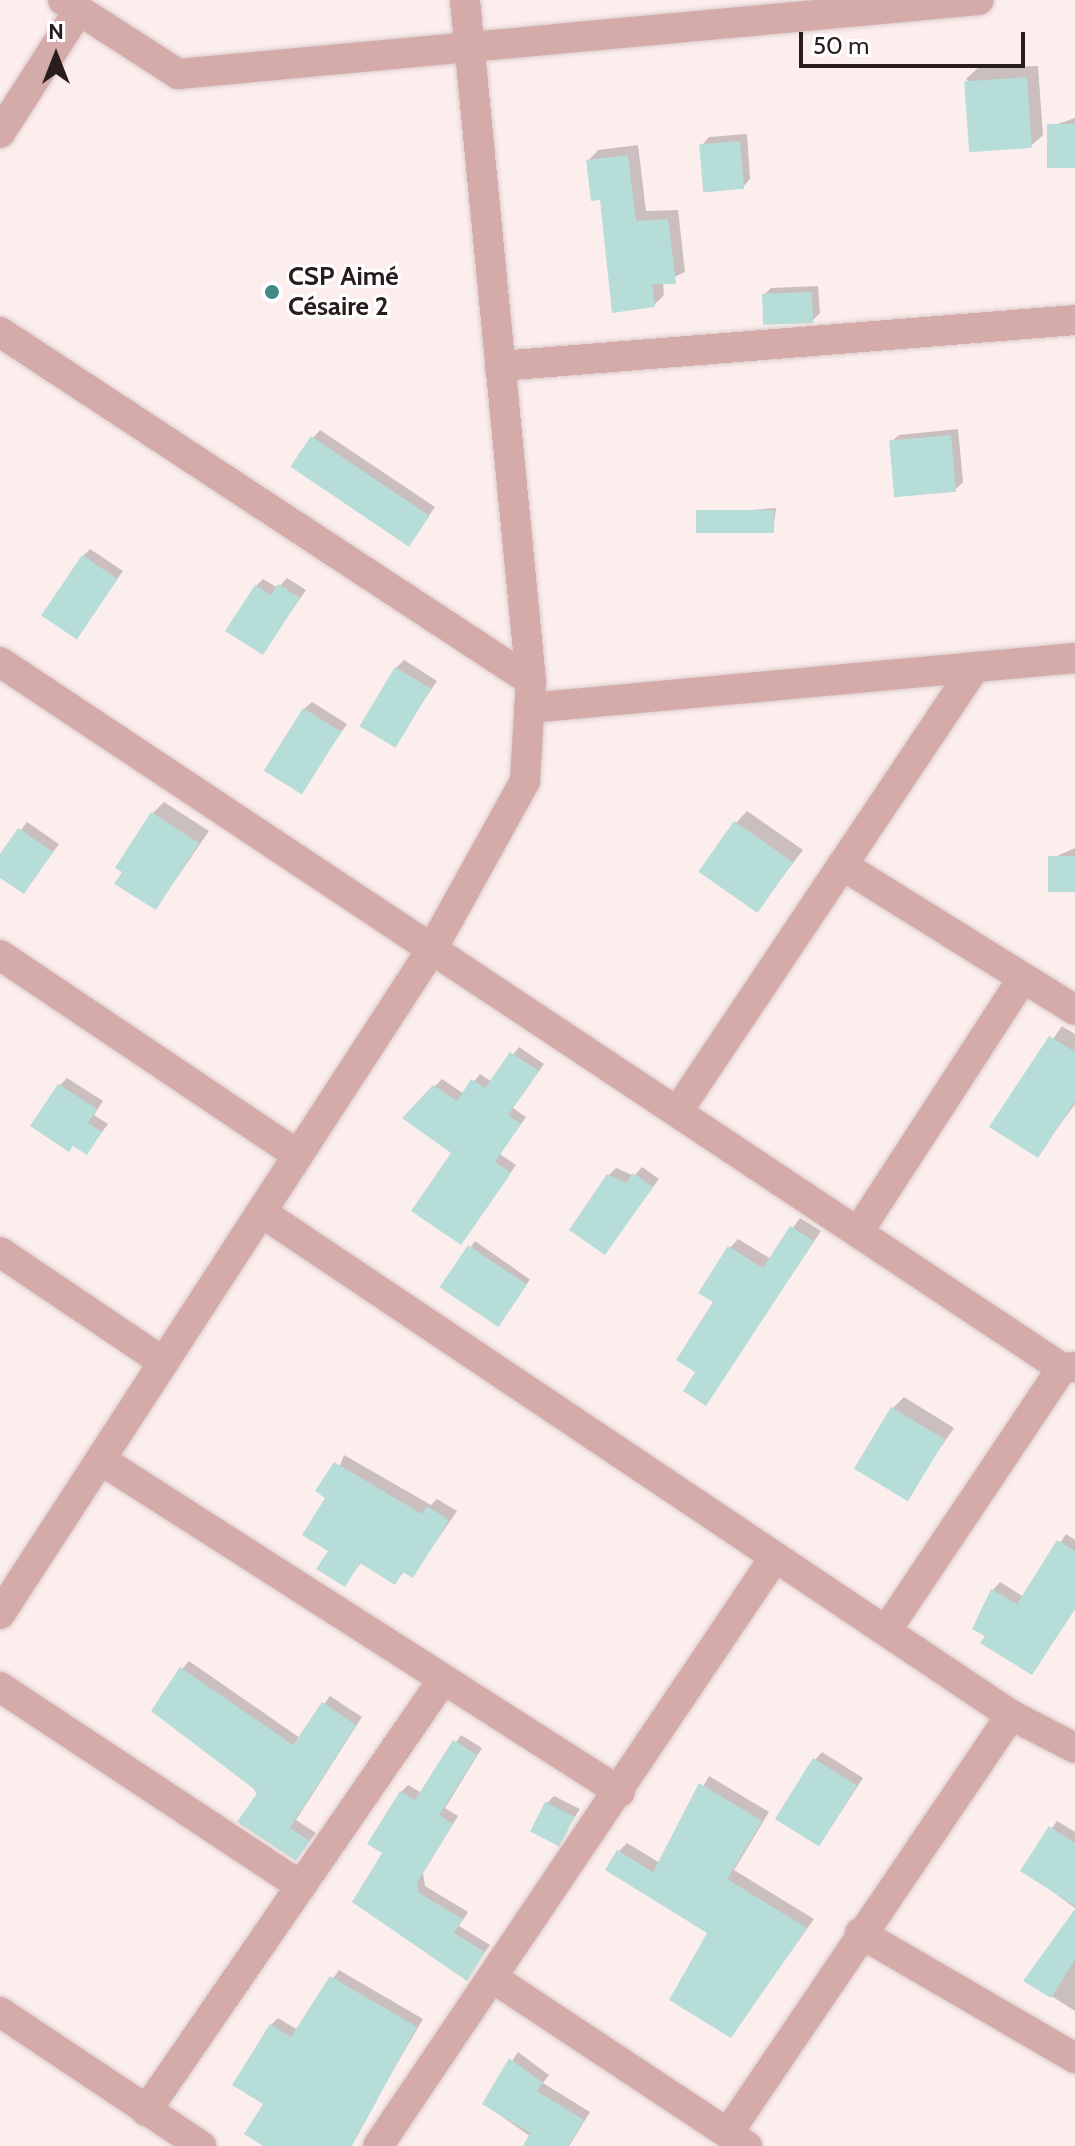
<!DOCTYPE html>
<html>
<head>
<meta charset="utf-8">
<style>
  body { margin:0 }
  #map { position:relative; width:1075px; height:2146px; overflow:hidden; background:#fdeeee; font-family:Cabin,sans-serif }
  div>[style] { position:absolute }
  .shadow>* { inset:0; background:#0003; transform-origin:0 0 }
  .building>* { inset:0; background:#b7ddd9; transform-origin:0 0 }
  .roads { filter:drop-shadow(0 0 2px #dbcccc) drop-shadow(0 0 2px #dbcccc) }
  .minor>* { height:30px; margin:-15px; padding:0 15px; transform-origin:15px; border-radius:15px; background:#d5abaa }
  .dots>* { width:22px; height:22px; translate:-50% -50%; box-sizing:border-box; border:4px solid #fff; border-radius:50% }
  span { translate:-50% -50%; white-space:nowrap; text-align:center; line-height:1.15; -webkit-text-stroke:6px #fff; paint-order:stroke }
  .poi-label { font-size:26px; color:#291c1c; font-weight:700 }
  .left { translate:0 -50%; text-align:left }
  .north { position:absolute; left:16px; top:16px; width:80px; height:80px; -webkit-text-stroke:6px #fff; paint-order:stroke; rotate:0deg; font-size:22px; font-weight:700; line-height:32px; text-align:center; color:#291c1c }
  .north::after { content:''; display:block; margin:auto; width:28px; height:36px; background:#291c1c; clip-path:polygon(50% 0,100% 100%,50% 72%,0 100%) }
  .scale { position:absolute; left:799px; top:32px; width:226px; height:36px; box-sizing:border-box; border:4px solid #291c1c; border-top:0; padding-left:10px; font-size:24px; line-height:28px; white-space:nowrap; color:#291c1c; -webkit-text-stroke:6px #fff; paint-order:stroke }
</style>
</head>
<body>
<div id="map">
  <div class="shadow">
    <i style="clip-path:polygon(1038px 66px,1043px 135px,1031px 146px,966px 79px,978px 68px)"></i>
    <i style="clip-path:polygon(1075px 118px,1075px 166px,1049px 127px)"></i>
    <i style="clip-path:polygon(747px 134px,750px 179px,743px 187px,702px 145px,709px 137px)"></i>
    <i style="clip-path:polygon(638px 145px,646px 211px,678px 210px,685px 272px,663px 282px,664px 295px,654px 305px,588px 161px,598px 150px)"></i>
    <i style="clip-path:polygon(818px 286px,820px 313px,812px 321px,764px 295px,771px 288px)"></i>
    <i style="clip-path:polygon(958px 429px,963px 482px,955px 490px,891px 442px,899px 435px)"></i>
    <i style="clip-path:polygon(320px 430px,435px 507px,410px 543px,313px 438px)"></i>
    <i style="clip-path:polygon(776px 508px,773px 531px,698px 518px,701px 514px)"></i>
    <i style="clip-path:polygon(90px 549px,123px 571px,76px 638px,83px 556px)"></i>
    <i style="clip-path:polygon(287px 578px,306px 590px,263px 652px,256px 586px,263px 579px,278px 588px)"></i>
    <i style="clip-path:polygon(404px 660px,437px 681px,393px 746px,396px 668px)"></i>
    <i style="clip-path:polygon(312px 702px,347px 724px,301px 791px,304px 709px)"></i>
    <i style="clip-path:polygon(164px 802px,209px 831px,156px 908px,152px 814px)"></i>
    <i style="clip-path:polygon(747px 811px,803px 850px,757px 910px,736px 823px)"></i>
    <i style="clip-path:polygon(27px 822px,59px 844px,24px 892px,0 876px,0 858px)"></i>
    <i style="clip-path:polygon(1075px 848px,1075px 890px,1050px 859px)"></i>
    <i style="clip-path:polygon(1062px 1026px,1075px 1034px,1075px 1104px,1037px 1156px,992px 1127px)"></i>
    <i style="clip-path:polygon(519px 1047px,544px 1064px,513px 1108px,526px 1117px,500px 1154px,516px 1165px,467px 1236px,454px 1153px,404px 1118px,442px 1079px,464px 1094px,480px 1074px,492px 1082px)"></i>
    <i style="clip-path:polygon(67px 1078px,103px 1101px,94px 1115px,108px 1124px,87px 1152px,60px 1085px)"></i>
    <i style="clip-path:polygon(642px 1167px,659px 1179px,605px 1253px,609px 1175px,616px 1168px,634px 1176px)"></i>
    <i style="clip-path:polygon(800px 1218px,821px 1231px,706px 1403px,698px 1371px,730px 1248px,738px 1239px,771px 1259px)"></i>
    <i style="left:475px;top:1241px;width:67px;height:56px;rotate:35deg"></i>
    <i style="clip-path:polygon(904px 1397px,954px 1428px,905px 1499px,893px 1408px)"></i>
    <i style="clip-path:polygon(344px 1455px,431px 1505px,437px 1499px,457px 1511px,413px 1575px,405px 1571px,395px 1582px,362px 1562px,344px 1584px,331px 1550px,328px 1497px)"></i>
    <i style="clip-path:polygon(1066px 1534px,1075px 1540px,1075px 1609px,1032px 1673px,975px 1628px,993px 1590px,1000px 1582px,1024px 1597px)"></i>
    <i style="clip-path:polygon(189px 1661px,300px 1738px,330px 1696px,362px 1717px,296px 1820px,316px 1833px,296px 1859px,182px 1669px)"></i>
    <i style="clip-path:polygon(461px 1735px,482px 1748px,445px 1808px,458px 1816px,423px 1873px,425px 1886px,468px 1912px,459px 1926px,490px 1945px,466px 1978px,385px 1852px,401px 1792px,408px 1785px,422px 1793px)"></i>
    <i style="clip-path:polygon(822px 1752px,863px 1778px,820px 1844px,815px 1760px)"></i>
    <i style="clip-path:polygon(709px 1776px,769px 1812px,734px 1870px,814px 1919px,731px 2036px,710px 1933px,619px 1851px,627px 1843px,660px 1863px)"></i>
    <i style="clip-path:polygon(554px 1796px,580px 1809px,558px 1843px,547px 1803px)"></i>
    <i style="clip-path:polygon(1057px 1821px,1075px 1832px,1075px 1908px,1023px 1870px)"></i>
    <i style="clip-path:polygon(1075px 1912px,1075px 2011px,1026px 1980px)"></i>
    <i style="clip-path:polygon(339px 1970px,423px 2019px,349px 2146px,283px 2146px,271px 2025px,278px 2018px,298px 2030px)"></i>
    <i style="clip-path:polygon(518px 2052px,549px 2075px,543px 2083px,590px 2112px,569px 2146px,544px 2146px,484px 2104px)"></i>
  </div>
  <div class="building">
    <i style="left:1027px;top:77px;width:71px;height:63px;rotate:86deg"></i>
    <i style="left:1075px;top:124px;width:44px;height:28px;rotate:90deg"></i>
    <i style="left:740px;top:141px;width:48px;height:41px;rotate:85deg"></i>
    <i style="clip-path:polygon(628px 155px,636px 221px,668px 219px,676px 284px,652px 284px,655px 307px,612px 313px,600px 200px,591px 201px,586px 160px)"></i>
    <i style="left:812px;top:292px;width:31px;height:50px;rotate:88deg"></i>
    <i style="left:951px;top:435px;width:57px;height:62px;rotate:85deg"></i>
    <i style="left:311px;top:436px;width:143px;height:37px;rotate:34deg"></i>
    <i style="left:774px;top:510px;width:23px;height:78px;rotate:90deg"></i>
    <i style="left:82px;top:555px;width:43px;height:73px;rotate:34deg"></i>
    <i style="clip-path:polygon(278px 584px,300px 598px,263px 655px,225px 631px,255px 585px,271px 595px)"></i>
    <i style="left:395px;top:667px;width:42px;height:69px;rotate:31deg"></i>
    <i style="left:303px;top:708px;width:45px;height:74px;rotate:32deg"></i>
    <i style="clip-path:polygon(151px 812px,199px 843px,156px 910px,114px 884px,122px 872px,115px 868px)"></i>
    <i style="left:734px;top:821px;width:72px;height:62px;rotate:35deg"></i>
    <i style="clip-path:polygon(18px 828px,53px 852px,24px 894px,0 878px,0 854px)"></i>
    <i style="left:1075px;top:856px;width:36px;height:27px;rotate:90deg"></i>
    <i style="clip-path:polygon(1049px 1036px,1075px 1052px,1075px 1101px,1038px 1158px,989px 1127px)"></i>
    <i style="clip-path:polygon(510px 1052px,539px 1071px,508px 1115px,521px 1124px,495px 1162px,511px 1173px,461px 1245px,411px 1211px,451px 1153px,402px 1118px,433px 1085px,457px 1101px,471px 1079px,485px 1088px)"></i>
    <i style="clip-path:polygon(58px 1084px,97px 1109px,88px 1123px,102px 1132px,87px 1155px,73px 1146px,69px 1152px,30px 1126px)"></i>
    <i style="clip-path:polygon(633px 1173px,653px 1187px,605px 1255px,569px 1230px,607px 1174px,626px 1183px)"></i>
    <i style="clip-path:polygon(790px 1226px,814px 1241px,706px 1406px,683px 1391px,695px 1372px,676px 1360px,713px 1302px,698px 1293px,728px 1246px,763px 1268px)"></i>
    <i style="left:468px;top:1245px;width:71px;height:51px;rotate:34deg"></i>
    <i style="left:891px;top:1407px;width:63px;height:72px;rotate:31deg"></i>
    <i style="clip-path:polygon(334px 1462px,422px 1514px,427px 1506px,449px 1520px,413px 1578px,403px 1572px,395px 1585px,360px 1563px,345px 1587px,316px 1569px,328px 1551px,302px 1535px,325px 1498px,315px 1491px)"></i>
    <i style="clip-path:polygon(1057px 1540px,1075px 1551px,1075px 1609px,1032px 1675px,980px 1643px,985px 1636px,972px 1629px,991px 1589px,1017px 1604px)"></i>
    <i style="clip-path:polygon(180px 1667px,293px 1745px,322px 1702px,356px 1725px,290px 1828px,310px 1841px,296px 1861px,237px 1822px,258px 1792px,151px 1711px)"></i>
    <i style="clip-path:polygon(453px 1740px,477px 1755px,439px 1815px,453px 1824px,417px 1882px,419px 1893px,463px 1919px,454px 1933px,485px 1952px,467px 1981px,352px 1902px,382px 1853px,367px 1844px,400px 1791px,415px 1800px)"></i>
    <i style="left:813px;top:1758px;width:52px;height:72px;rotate:32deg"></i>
    <i style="clip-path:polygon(699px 1783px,762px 1821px,727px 1879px,807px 1928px,731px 2038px,669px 2000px,707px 1933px,605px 1870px,617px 1850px,653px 1872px)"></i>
    <i style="left:545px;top:1802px;width:33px;height:33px;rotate:27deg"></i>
    <i style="clip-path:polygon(1049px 1826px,1075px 1843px,1075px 1906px,1020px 1871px)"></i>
    <i style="clip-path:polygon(1075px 1909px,1075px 1959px,1051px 1998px,1023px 1981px)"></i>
    <i style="clip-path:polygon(330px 1976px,417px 2027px,352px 2146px,263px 2146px,244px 2134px,263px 2104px,232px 2085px,270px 2024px,291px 2037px)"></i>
    <i style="clip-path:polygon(509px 2058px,543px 2083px,537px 2091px,584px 2120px,568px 2146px,523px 2146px,530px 2133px,482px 2104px)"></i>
  </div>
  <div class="roads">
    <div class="minor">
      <i style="left:63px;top:0;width:137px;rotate:32.8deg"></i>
      <i style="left:178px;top:74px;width:804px;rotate:-5.28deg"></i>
      <i style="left:0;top:133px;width:146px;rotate:-57.3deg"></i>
      <i style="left:0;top:332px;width:635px;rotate:33.31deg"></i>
      <i style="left:500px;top:366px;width:577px;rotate:-4.57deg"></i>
      <i style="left:0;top:662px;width:1275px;rotate:33.62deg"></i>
      <i style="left:1062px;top:1368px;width:13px;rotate:-4deg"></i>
      <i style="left:529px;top:708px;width:548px;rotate:-5.23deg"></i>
      <i style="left:842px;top:865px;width:274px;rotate:31.9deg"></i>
      <i style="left:0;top:955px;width:359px;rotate:33.9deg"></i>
      <i style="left:677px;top:1112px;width:536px;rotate:-56.19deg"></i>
      <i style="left:261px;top:1212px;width:903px;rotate:33.85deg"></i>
      <i style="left:1011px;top:1715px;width:72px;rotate:27.3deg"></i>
      <i style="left:858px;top:1232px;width:303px;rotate:-57deg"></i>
      <i style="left:0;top:1252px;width:197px;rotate:34deg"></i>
      <i style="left:101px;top:1460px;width:616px;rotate:32.61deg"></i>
      <i style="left:0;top:1614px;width:793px;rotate:-56.99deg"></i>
      <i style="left:432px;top:949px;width:192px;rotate:-61deg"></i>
      <i style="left:525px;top:781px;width:100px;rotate:-86.6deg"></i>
      <i style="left:531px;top:681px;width:684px;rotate:-95.54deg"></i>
      <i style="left:888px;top:1628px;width:313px;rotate:-56.2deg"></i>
      <i style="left:0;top:1687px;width:361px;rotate:33.5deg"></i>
      <i style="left:860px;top:1933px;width:249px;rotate:30.2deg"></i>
      <i style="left:496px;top:1980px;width:301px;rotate:33.5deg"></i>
      <i style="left:0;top:2012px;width:242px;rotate:33.7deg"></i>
      <i style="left:146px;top:2111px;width:522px;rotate:-55.46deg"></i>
      <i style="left:728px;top:2133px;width:505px;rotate:-55.9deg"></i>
      <i style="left:378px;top:2146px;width:710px;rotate:-56.02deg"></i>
    </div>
  </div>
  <div class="dots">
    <i style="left:272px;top:292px;background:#438a83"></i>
  </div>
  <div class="poi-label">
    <span class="left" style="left:288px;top:292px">CSP Aimé<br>Césaire 2</span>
  </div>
  <div class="north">N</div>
  <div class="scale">50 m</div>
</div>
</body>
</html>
